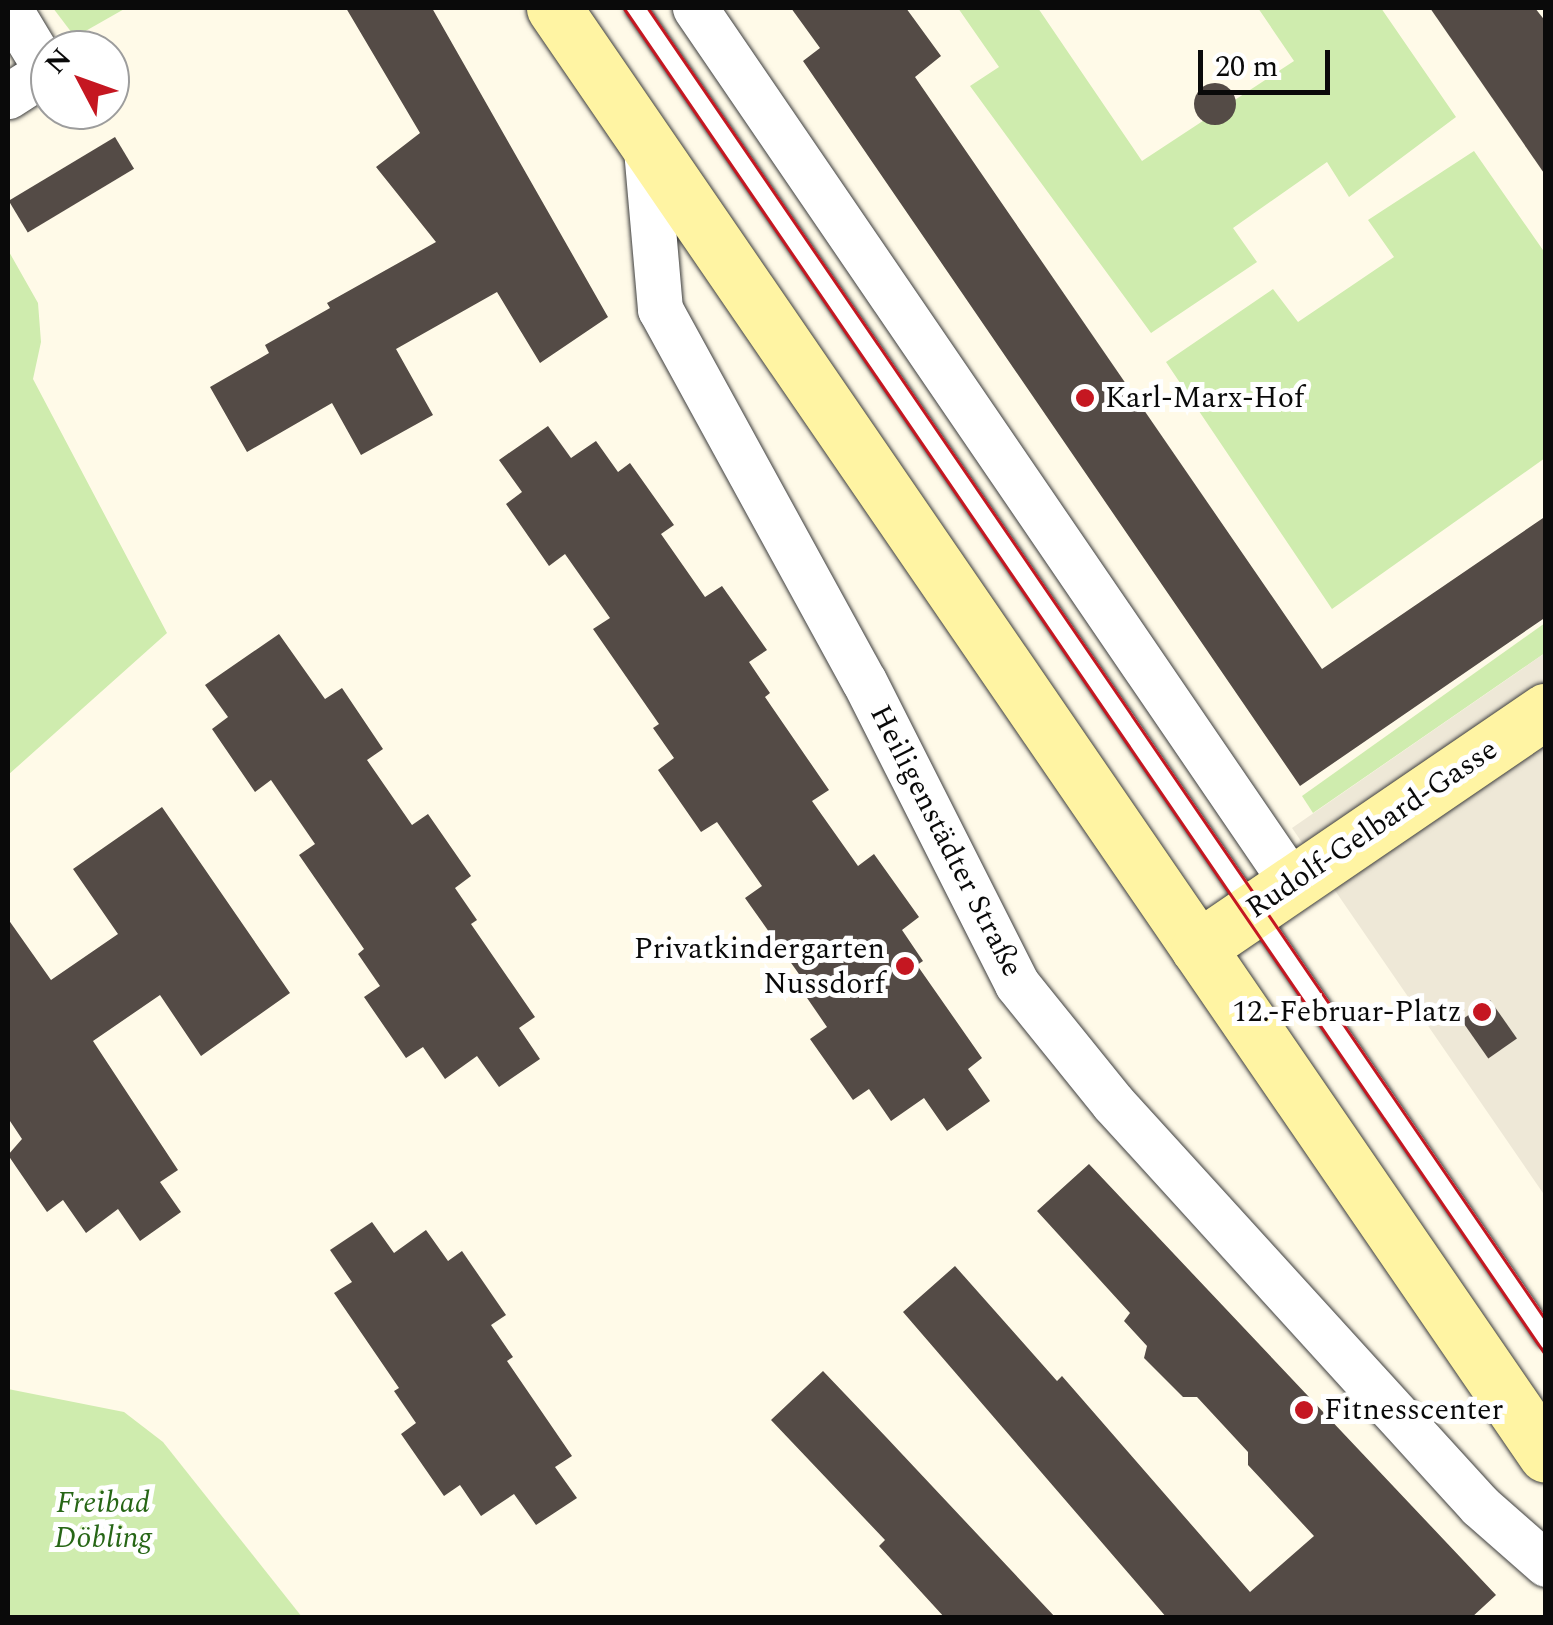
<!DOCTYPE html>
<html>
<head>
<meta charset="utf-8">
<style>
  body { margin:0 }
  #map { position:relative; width:1553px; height:1625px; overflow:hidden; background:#fffae8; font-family:Spectral,serif }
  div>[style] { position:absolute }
  .green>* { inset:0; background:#cfecae }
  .plaza>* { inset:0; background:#eee8d7 }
  .building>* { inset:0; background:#544b46; transform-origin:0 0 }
  .round { border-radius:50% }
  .roads { filter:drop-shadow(0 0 2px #3d3d3d) drop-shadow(0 0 2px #3d3d3d) }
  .lane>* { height:22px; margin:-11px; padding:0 11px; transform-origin:11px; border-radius:11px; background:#fff }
  .street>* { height:45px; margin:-22.5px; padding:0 22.5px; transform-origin:22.5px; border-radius:22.5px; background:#fff }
  .secondary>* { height:55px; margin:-27.5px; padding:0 27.5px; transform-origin:27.5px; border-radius:27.5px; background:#fff4a3 }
  .tram>* { height:2.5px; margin:-1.25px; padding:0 1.25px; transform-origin:1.25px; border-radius:1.25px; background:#c51721 }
  .dots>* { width:28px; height:28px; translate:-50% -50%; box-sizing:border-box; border:5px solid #fff; border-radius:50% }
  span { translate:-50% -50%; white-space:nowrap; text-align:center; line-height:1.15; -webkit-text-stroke:10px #fff; paint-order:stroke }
  .poi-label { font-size:30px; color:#0a0a0a }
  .left { translate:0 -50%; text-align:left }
  .right { translate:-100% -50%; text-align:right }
  .street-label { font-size:30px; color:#0a0a0a }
  .park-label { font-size:30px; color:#276616; font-style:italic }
  .frame { position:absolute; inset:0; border:10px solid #0a0a0a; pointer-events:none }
  .north { position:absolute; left:30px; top:30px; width:100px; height:100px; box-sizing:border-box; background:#fff; border:2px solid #9d9d9d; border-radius:50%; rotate:311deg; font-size:28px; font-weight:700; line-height:40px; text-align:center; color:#0a0a0a }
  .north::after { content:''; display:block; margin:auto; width:35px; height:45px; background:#c51721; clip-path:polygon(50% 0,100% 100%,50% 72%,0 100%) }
  .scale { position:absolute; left:1198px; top:50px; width:132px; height:45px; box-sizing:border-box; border:5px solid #0a0a0a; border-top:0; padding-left:12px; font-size:30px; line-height:35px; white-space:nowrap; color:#0a0a0a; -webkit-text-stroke:8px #fff; paint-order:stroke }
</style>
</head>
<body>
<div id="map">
  <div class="green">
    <i style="clip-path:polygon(53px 8px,126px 8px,75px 37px)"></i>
    <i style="clip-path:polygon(958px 8px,1038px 8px,1142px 161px,1294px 61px,1258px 8px,1381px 8px,1456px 117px,1349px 197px,1327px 162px,1233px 228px,1257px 262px,1151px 333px,970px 86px,999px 67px)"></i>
    <i style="clip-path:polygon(1474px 151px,1545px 253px,1545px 458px,1332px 609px,1166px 362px,1273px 289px,1298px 322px,1394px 257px,1368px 220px)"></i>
    <i style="clip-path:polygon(8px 250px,38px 303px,41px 342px,33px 379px,167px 633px,8px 775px)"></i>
    <i style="clip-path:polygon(1545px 623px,1545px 653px,1313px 813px,1302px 796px)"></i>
    <i style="clip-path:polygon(8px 1389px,124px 1412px,163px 1442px,302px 1617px,8px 1617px)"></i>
  </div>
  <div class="plaza">
    <i style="clip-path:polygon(1545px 653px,1545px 1196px,1292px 828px)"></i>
  </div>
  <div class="building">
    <i style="clip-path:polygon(346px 8px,432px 8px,608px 317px,540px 363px,497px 292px,396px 349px,433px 415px,361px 455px,332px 403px,247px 452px,210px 387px,269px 353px,265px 345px,330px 308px,327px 303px,436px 242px,376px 167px,420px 133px)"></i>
    <i style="clip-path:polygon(791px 8px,906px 8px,941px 56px,915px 77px,1322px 669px,1546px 516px,1546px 617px,1300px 786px,803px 61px,820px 48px)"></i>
    <i style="clip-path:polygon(1430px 8px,1535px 8px,1546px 22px,1546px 176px)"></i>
    <i class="round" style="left:1194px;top:83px;width:42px;height:42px"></i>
    <i style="left:115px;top:137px;width:37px;height:124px;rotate:59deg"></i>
    <i style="clip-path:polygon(548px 426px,571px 458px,596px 441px,618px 472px,630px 463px,674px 525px,661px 534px,705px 597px,722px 586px,767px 650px,749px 662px,770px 693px,765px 697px,829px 790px,812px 801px,858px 866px,874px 854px,919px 917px,902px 930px,923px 961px,917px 965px,982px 1058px,968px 1069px,990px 1101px,947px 1131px,924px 1098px,891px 1121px,869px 1089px,853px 1100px,810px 1039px,827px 1027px,805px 995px,811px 991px,745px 898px,762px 886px,717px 822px,701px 832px,658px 770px,674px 758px,653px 728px,659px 724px,593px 629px,610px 618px,565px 554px,549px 566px,506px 504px,522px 492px,499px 460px)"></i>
    <i style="clip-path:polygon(279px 634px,325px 699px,342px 688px,383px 749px,367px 760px,412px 825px,428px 814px,471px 876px,455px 888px,477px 920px,471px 924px,535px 1017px,519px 1028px,540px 1059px,499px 1087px,477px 1056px,445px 1079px,423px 1047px,406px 1058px,364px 997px,380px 986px,358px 954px,364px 949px,299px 855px,315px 844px,271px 780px,255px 792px,212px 729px,228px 717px,205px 685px)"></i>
    <i style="clip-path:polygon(162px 807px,290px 993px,201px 1056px,160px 995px,93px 1041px,178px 1170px,160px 1182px,181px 1212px,140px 1241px,118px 1209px,86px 1233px,63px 1200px,47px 1212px,8px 1155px,22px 1139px,8px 1118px,8px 919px,51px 980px,118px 934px,73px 869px)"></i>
    <i style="left:1490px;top:1000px;width:47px;height:35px;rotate:55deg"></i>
    <i style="clip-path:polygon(1089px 1164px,1496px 1595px,1471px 1618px,1167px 1618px,903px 1312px,955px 1266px,1057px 1381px,1062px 1376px,1250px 1592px,1314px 1536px,1248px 1465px,1248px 1452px,1223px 1425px,1197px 1397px,1183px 1397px,1144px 1358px,1147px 1346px,1124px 1321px,1130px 1313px,1037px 1211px)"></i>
    <i style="clip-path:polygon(372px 1222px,394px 1253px,426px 1230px,448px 1261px,462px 1251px,506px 1315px,491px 1325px,513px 1357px,507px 1361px,572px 1456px,555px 1467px,577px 1498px,536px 1525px,514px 1494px,481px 1516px,460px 1485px,444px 1496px,401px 1434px,416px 1423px,394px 1391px,399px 1388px,334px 1293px,352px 1282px,330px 1250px)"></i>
    <i style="clip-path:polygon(823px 1371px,886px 1437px,1056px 1618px,945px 1618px,879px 1546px,885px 1540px,771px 1420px)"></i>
  </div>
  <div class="roads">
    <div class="lane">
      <i style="left:636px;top:8px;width:1611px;rotate:55.6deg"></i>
    </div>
    <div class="street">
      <i style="left:695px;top:8px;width:1059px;rotate:55.69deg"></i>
      <i style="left:8px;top:96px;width:46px;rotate:-32.7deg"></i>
      <i style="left:47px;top:71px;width:74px;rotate:-121.1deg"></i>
      <i style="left:646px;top:149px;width:161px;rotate:85deg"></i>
      <i style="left:660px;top:309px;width:424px;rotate:61.3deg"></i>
      <i style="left:864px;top:681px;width:339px;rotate:63.2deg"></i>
      <i style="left:1017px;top:984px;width:153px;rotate:51.1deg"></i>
      <i style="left:1113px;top:1103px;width:545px;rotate:47.68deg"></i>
      <i style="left:1480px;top:1506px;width:88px;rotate:41.3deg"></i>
    </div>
    <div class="secondary">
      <i style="left:554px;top:8px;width:1754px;rotate:55.57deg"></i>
      <i style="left:1198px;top:948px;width:421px;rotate:-34.3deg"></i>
    </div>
  </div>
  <div class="tram">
    <i style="left:624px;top:8px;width:1632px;rotate:55.61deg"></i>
    <i style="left:648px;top:8px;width:1590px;rotate:55.61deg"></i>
  </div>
  <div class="dots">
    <i style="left:1085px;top:398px;background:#c51721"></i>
    <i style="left:905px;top:966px;background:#c51721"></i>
    <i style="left:1482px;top:1012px;background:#c51721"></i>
    <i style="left:1304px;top:1410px;background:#c51721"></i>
  </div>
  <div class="poi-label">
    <span class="left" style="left:1105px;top:398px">Karl-Marx-Hof</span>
    <span class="right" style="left:885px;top:966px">Privatkindergarten<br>Nussdorf</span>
    <span class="right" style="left:1462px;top:1012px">12.-Februar-Platz</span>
    <span class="left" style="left:1324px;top:1410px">Fitnesscenter</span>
  </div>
  <div class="street-label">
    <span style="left:1372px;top:829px;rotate:-34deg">Rudolf-Gelbard-Gasse</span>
    <span style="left:946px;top:841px;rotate:63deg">Heiligenstädter Straße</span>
  </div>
  <div class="park-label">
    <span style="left:103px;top:1520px">Freibad<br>Döbling</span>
  </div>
  <div class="frame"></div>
  <div class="north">N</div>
  <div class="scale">20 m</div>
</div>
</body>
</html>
